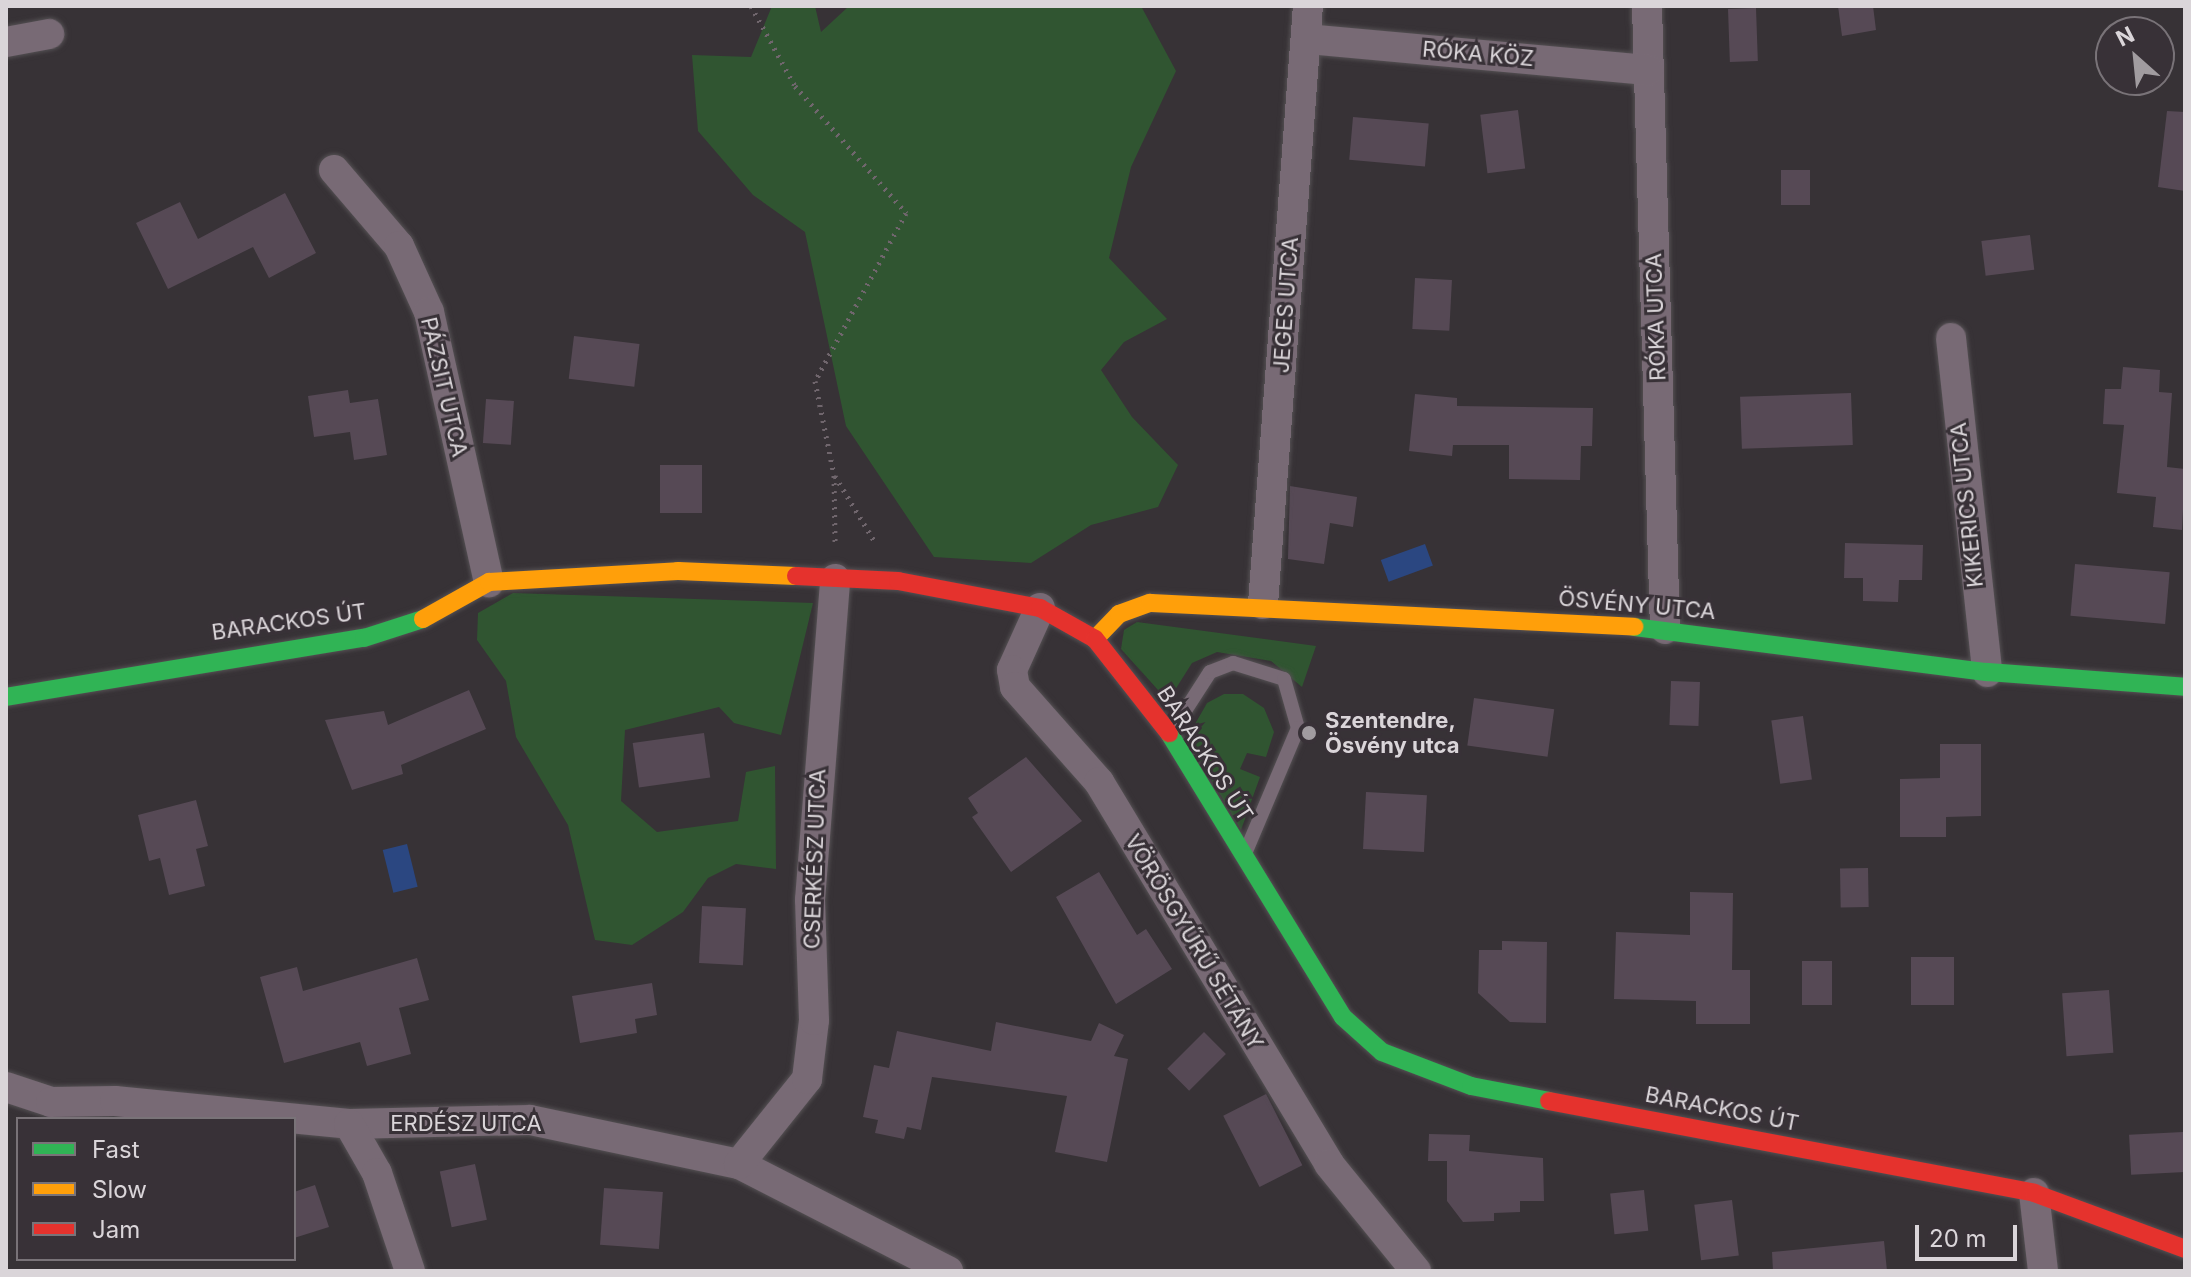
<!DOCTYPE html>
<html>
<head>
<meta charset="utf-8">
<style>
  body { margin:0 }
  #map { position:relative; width:2191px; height:1277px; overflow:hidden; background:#373236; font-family:Inter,sans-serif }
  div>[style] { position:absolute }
  .green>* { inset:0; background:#305531 }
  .water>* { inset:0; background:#2b4781; transform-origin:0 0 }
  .building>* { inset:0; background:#564955; transform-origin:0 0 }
  .path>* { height:5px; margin-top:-2.5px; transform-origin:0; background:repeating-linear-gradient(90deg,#70666d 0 2px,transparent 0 8px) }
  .roads { filter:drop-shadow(0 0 2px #545053) drop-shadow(0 0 2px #545053) }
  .lane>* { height:14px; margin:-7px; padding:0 7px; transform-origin:7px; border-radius:7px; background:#786a75 }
  .street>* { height:30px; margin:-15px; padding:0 15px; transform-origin:15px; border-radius:15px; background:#786a75 }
  .fast>* { height:18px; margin:-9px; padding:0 9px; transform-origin:9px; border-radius:9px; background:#30b455 }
  .slow>* { height:18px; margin:-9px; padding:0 9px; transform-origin:9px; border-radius:9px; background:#ff9f0a }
  .jam>* { height:18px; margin:-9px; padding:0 9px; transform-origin:9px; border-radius:9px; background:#e5322d }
  .dots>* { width:22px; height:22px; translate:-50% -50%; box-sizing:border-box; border:4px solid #383137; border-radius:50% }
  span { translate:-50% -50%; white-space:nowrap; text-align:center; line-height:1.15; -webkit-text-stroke:6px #383137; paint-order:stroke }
  .street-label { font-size:22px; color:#dad5d9 }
  .poi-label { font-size:22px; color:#dad5d9; font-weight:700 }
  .left { translate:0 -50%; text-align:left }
  .frame { position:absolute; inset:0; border:8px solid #dad5d9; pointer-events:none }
  .legend { position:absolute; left:16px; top:1117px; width:280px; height:144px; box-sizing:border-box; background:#383137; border:2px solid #797378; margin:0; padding:10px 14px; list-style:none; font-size:24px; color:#dad5d9 }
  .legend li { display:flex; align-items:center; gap:16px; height:40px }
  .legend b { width:40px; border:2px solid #797378 }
  .north { position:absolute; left:2095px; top:16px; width:80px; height:80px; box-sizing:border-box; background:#383137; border:2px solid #797378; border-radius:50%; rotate:333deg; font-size:22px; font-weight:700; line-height:32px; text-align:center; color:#dad5d9 }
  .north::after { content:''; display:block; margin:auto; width:28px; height:36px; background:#a19ca0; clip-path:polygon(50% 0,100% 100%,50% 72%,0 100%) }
  .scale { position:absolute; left:1915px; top:1225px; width:102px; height:36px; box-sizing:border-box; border:4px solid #dad5d9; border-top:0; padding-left:10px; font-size:24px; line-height:28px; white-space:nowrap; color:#dad5d9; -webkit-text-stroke:6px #383137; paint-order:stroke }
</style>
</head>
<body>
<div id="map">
  <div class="green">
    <i style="clip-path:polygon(772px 6px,815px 6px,821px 32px,849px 6px,1141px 6px,1176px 71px,1131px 167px,1109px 258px,1167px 319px,1124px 342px,1101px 370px,1132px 417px,1178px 465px,1158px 507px,1091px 525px,1031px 563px,934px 557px,846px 426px,805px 232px,753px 195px,698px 131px,692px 55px,751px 57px)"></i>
    <i style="clip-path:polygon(513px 593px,813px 603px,781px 735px,734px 723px,719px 707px,625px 730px,621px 801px,657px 832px,738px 821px,746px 772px,775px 766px,776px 869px,736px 864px,708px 878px,683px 912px,632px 945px,595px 940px,568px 825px,516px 737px,506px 681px,477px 640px,478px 613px)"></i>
    <i style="clip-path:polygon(1137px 622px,1316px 646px,1302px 687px,1271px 661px,1217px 652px,1192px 663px,1168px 701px,1121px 649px,1124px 630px)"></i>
    <i style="clip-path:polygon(1224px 694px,1243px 694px,1264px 708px,1274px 732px,1266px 757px,1247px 753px,1240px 769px,1260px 777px,1241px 830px,1187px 738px,1207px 703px)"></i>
  </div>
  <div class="water">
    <i style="left:1425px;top:544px;width:23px;height:47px;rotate:70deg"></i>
    <i style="left:407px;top:844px;width:44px;height:25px;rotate:76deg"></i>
  </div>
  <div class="building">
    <i style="clip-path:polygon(1838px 6px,1873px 6px,1876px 30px,1842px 36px)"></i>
    <i style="left:1756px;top:8px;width:53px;height:28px;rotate:88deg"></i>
    <i style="left:1518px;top:110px;width:59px;height:38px;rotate:83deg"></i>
    <i style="clip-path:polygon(2167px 111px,2185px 112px,2185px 191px,2158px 187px)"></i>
    <i style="left:1353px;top:117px;width:76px;height:43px;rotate:5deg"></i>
    <i style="left:1810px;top:170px;width:35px;height:29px;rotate:90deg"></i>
    <i style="clip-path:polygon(285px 193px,316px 253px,269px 278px,253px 247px,168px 289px,136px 223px,180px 202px,198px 239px)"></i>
    <i style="left:2030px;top:235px;width:35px;height:49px;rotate:83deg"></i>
    <i style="left:1415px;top:278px;width:37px;height:51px;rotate:3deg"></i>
    <i style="left:574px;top:336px;width:66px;height:43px;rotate:7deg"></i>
    <i style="clip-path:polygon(2123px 367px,2160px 370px,2159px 392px,2172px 393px,2167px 467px,2185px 469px,2182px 530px,2153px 527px,2156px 497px,2117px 493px,2124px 425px,2103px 424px,2105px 389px,2121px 389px)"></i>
    <i style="clip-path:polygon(348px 390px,350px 403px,378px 399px,387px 455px,354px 460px,350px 432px,314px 437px,308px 396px)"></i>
    <i style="left:1851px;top:393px;width:52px;height:111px;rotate:88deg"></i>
    <i style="clip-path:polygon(1415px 394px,1457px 398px,1457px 406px,1593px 408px,1592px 446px,1581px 446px,1580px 480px,1509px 479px,1509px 445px,1453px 445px,1452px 456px,1409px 451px)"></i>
    <i style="left:486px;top:399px;width:28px;height:44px;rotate:4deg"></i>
    <i style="left:660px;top:465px;width:42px;height:48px"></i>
    <i style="clip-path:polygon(1290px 486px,1357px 497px,1353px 527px,1330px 523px,1324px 564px,1288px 559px)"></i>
    <i style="clip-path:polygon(1845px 543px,1923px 545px,1922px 580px,1899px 580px,1898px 602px,1863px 601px,1863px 578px,1844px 578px)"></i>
    <i style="left:2075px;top:564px;width:95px;height:52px;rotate:5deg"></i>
    <i style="left:1671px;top:681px;width:29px;height:44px;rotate:2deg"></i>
    <i style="clip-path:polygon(469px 690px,486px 729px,401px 765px,403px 774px,352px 790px,325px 720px,384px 711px,388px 725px)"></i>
    <i style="left:1474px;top:698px;width:81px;height:48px;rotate:8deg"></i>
    <i style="left:1803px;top:716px;width:64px;height:32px;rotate:82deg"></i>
    <i style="left:704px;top:733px;width:45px;height:72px;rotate:82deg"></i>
    <i style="clip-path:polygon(1940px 744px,1981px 744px,1981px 816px,1946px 817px,1946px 837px,1900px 837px,1900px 779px,1940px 778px)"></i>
    <i style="clip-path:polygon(1026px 757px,1082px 821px,1011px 872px,972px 817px,978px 813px,968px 798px)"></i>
    <i style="left:1366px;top:792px;width:61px;height:57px;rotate:3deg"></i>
    <i style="clip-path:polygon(196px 800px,208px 846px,196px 849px,205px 886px,169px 895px,160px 858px,149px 861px,138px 815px)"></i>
    <i style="left:1868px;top:868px;width:39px;height:28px;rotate:89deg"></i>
    <i style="clip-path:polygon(1099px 872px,1137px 935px,1146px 929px,1172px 969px,1116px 1004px,1056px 897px)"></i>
    <i style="clip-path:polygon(1690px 892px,1733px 893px,1732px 970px,1750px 970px,1750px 1024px,1696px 1024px,1696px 1001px,1614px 999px,1616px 932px,1690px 935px)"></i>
    <i style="left:702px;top:906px;width:44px;height:57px;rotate:3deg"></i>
    <i style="clip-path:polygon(1502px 941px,1547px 942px,1546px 1023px,1510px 1022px,1478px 993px,1479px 950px,1502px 950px)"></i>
    <i style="left:1911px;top:957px;width:43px;height:48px"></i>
    <i style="clip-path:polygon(417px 958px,429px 1000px,399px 1008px,411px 1054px,367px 1066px,360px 1042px,284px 1063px,260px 977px,297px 967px,303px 991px)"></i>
    <i style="left:1832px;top:961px;width:44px;height:30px;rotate:90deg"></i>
    <i style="clip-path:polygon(652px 983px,657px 1015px,635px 1019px,637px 1033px,580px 1043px,572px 996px)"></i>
    <i style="left:2109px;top:990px;width:63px;height:47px;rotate:86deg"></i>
    <i style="clip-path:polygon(996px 1022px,1091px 1041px,1099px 1023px,1124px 1035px,1114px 1056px,1128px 1059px,1107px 1162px,1055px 1152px,1067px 1096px,932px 1077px,921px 1130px,907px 1127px,904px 1139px,875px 1133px,878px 1120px,863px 1117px,874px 1065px,889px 1068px,897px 1031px,991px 1051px)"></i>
    <i style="left:1204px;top:1032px;width:31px;height:52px;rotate:45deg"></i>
    <i style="left:1266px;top:1094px;width:80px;height:48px;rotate:63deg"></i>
    <i style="left:2183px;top:1132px;width:40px;height:54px;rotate:87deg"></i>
    <i style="clip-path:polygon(1429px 1134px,1470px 1135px,1469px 1151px,1543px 1158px,1544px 1201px,1520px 1201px,1520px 1212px,1494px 1213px,1494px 1221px,1463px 1222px,1447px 1201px,1447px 1161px,1428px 1161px)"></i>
    <i style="left:475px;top:1164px;width:57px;height:36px;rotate:78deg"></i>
    <i style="clip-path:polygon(315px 1185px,329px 1227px,294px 1238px,294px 1192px)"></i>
    <i style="left:604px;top:1188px;width:59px;height:57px;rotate:4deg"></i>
    <i style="left:1644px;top:1190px;width:41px;height:34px;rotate:84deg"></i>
    <i style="left:1732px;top:1200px;width:56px;height:38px;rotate:83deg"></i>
    <i style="clip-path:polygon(1884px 1241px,1887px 1271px,1773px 1271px,1772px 1252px)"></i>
  </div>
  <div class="path">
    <i style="left:751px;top:6px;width:91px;rotate:61.2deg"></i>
    <i style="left:795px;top:86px;width:169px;rotate:48.8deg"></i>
    <i style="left:906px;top:213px;width:191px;rotate:118.4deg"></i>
    <i style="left:815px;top:381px;width:96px;rotate:78.6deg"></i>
    <i style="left:834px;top:475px;width:67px;rotate:89.1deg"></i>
    <i style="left:835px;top:476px;width:77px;rotate:58.8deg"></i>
  </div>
  <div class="roads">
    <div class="lane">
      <i style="left:1172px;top:731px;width:70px;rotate:-57.2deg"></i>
      <i style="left:1210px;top:672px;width:25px;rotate:-21deg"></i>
      <i style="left:1233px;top:663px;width:53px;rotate:17.4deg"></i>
      <i style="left:1284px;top:679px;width:51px;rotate:74.1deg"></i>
      <i style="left:1298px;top:728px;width:134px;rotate:112.9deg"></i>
    </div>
    <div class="street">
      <i style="left:1647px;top:6px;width:623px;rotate:88.35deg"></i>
      <i style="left:1307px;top:39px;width:343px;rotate:5.2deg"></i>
      <i style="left:6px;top:42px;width:44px;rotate:-10.5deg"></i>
      <i style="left:334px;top:170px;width:100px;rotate:49.5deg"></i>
      <i style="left:399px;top:246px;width:72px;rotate:65.6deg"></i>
      <i style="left:429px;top:312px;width:277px;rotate:77.5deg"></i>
      <i style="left:1951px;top:338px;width:336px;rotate:83.8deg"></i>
      <i style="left:1263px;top:604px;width:600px;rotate:-85.7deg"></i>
      <i style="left:1040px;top:608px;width:68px;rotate:114.3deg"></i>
      <i style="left:1012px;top:670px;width:17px;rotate:80deg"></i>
      <i style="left:1015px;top:687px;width:127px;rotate:48.5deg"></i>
      <i style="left:1099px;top:782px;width:446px;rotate:58.9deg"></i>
      <i style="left:1329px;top:1164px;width:138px;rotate:50.9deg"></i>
      <i style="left:6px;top:1087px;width:47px;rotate:18.4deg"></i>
      <i style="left:51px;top:1102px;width:64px;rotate:-0.9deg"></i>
      <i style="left:115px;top:1101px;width:235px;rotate:5.6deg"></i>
      <i style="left:349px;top:1124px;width:181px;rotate:-1.3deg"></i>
      <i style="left:530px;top:1120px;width:214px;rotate:11.9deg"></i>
      <i style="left:739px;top:1164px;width:235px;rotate:27.1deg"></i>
      <i style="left:349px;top:1124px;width:56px;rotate:60.3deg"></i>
      <i style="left:377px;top:1173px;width:103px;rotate:71.4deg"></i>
      <i style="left:739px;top:1164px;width:109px;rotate:-51.3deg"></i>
      <i style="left:807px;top:1079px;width:59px;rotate:-83.2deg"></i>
      <i style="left:814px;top:1020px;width:120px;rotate:-91.9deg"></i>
      <i style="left:810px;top:900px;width:322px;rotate:-85.5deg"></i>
      <i style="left:2034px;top:1193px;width:79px;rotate:83.4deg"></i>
    </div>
    <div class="fast">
      <i style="left:1634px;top:627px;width:356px;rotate:7.3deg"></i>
      <i style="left:1987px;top:672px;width:199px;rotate:4.3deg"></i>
      <i style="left:6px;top:697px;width:363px;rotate:-9.4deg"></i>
      <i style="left:364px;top:638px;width:62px;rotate:-17.9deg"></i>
      <i style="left:1169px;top:733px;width:333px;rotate:58.5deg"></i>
      <i style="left:1343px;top:1017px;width:52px;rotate:41.9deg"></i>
      <i style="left:1382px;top:1052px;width:95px;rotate:20.9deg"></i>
      <i style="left:1471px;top:1086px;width:79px;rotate:10.9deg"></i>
    </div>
    <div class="slow">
      <i style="left:423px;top:619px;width:76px;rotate:-29.3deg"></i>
      <i style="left:489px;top:582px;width:189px;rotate:-3.3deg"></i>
      <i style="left:678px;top:571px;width:118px;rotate:2.4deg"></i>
      <i style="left:1095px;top:639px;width:35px;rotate:-46deg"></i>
      <i style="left:1119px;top:614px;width:33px;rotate:-20deg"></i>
      <i style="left:1150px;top:603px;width:485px;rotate:2.8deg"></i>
    </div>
    <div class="jam">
      <i style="left:796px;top:576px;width:102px;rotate:2.8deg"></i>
      <i style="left:898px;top:581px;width:145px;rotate:10.8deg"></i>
      <i style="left:1040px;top:608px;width:63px;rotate:29.4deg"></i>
      <i style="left:1095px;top:639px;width:120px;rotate:51.8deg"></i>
      <i style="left:1549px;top:1101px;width:494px;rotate:10.7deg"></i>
      <i style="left:2034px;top:1193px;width:161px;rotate:20.3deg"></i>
    </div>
  </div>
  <div class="dots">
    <i style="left:1309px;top:733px;background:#a19ca0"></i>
  </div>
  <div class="street-label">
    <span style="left:1478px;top:54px;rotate:5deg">RÓKA KÖZ</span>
    <span style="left:1286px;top:305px;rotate:-86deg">JEGES UTCA</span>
    <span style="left:1656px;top:317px;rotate:-92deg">RÓKA UTCA</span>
    <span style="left:444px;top:387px;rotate:77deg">PÁZSIT UTCA</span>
    <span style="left:1967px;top:505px;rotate:-96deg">KIKERICS UTCA</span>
    <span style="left:1637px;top:605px;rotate:5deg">ÖSVÉNY UTCA</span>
    <span style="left:289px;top:622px;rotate:-8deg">BARACKOS ÚT</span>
    <span style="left:1205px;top:754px;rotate:57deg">BARACKOS ÚT</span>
    <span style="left:815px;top:859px;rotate:-88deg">CSERKÉSZ UTCA</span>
    <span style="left:1194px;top:942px;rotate:59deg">VÖRÖSGYŰRŰ SÉTÁNY</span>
    <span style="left:1722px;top:1109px;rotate:11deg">BARACKOS ÚT</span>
    <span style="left:466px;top:1124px">ERDÉSZ UTCA</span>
  </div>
  <div class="poi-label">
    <span class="left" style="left:1325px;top:733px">Szentendre,<br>Ösvény utca</span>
  </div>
  <div class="frame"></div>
  <ul class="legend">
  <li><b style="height:10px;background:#30b455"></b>Fast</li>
  <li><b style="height:10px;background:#ff9f0a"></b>Slow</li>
  <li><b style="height:10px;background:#e5322d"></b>Jam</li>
  </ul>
  <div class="north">N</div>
  <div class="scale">20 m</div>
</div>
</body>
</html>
